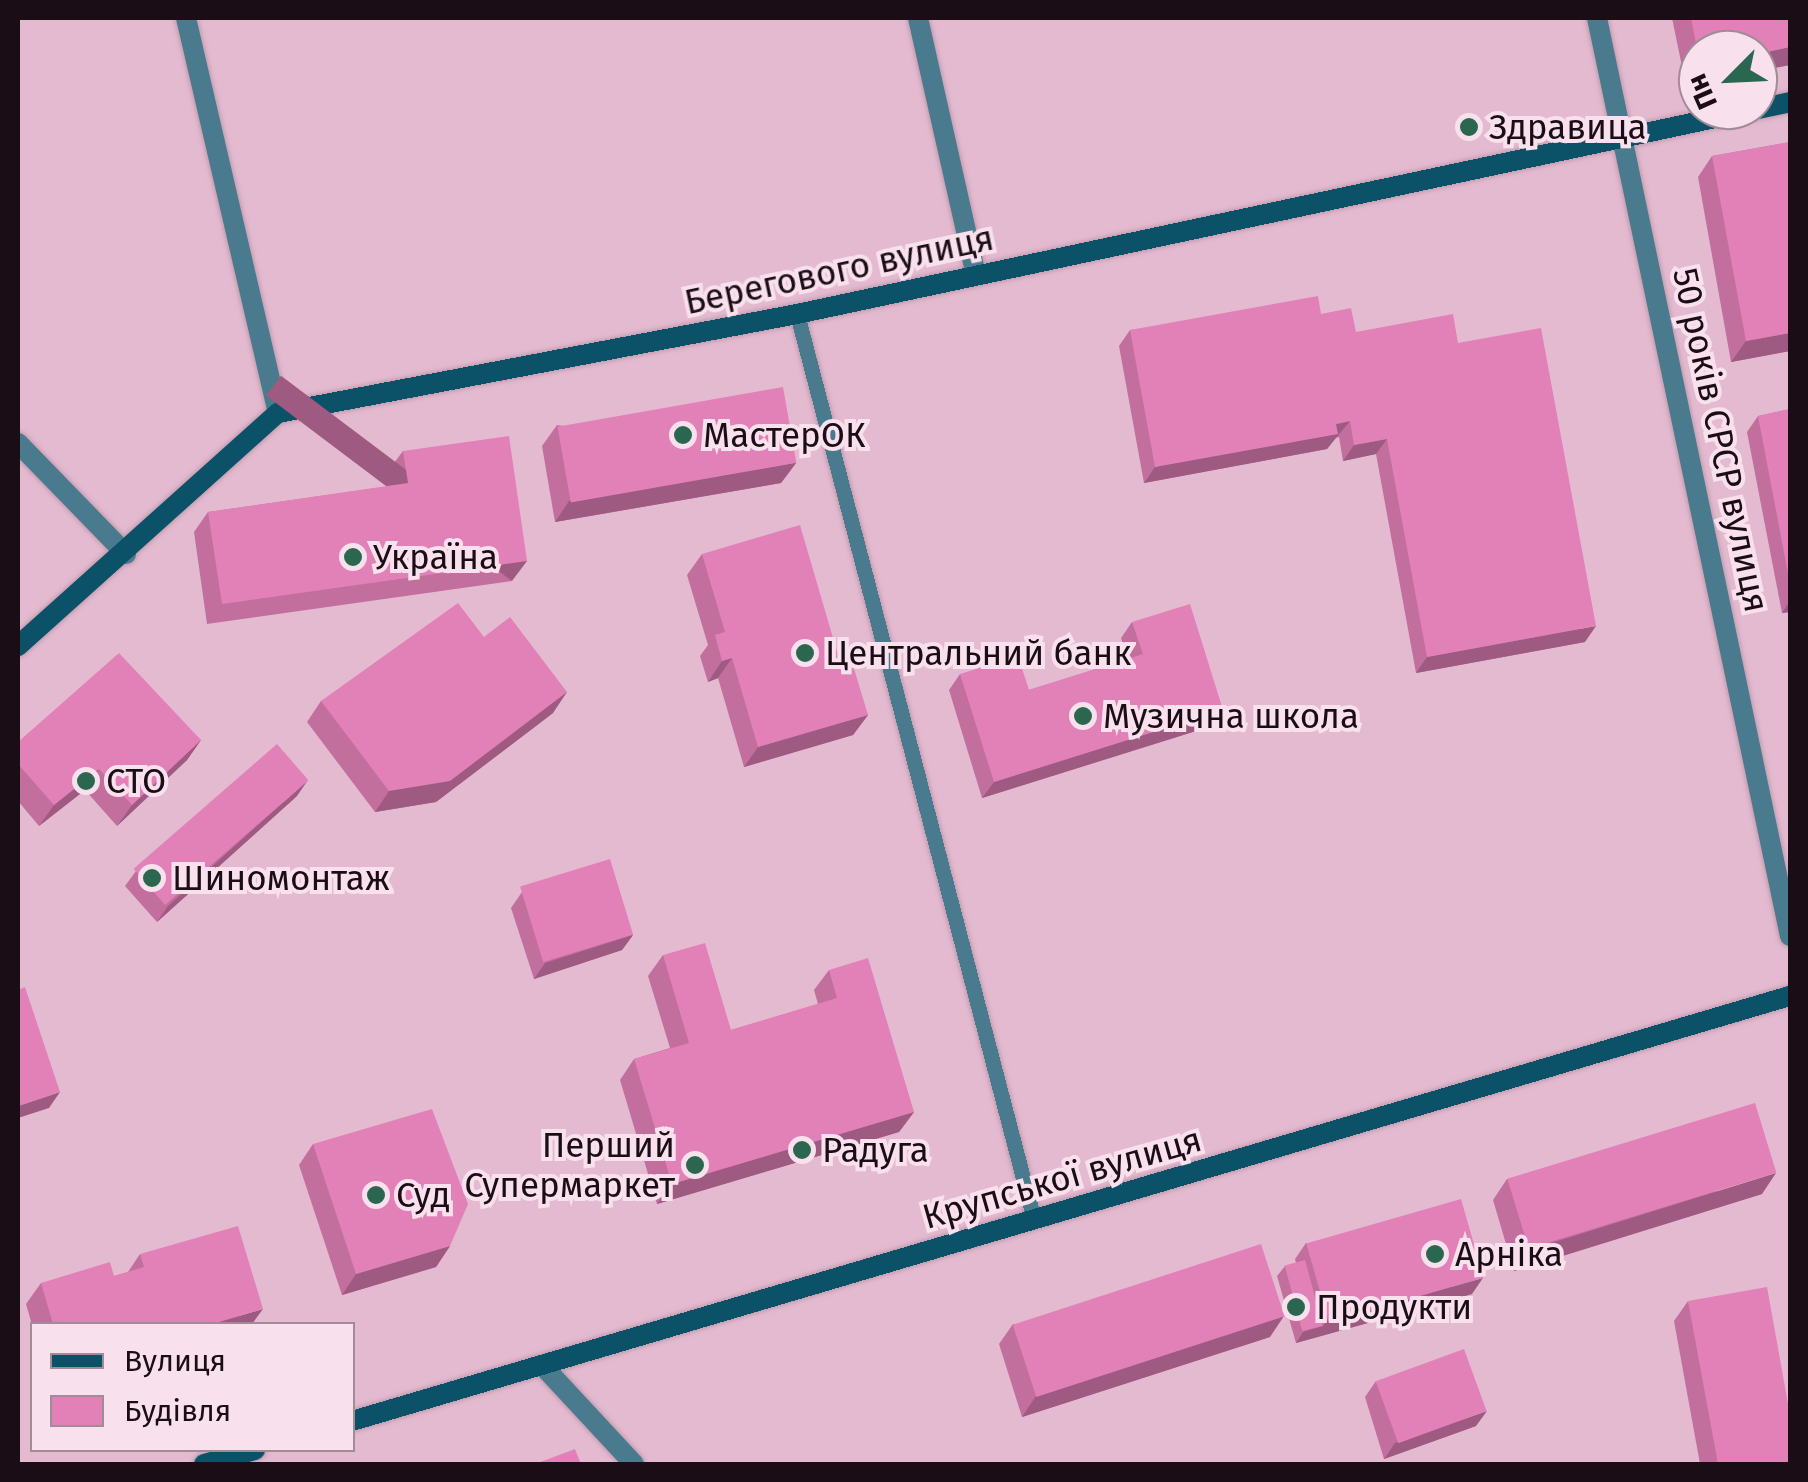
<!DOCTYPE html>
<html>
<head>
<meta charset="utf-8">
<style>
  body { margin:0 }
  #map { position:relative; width:1808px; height:1482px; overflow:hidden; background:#e4bad0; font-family:"Fira Sans",sans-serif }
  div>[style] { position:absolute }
  .roads { filter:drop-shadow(0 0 2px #c09bae) drop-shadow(0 0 2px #c09bae) }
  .lane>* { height:15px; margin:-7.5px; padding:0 7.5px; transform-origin:7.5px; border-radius:7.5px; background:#497a8d }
  .street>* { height:20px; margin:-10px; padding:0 10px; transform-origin:10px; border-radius:10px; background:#497a8d }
  .secondary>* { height:20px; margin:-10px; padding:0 10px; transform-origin:10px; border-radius:10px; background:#0b5268 }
  .wall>* { inset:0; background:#c26f9e }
  .shaded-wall>* { inset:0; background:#9e5a81; transform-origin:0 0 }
  .building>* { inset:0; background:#e281b8; transform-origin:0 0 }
  .dots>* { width:28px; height:28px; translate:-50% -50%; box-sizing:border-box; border:5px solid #f8e1ed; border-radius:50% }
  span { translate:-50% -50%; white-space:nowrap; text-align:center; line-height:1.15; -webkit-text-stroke:8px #f8e1ed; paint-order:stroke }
  .poi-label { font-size:35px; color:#1b0d15 }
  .left { translate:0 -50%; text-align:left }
  .right { translate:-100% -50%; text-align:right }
  .street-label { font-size:35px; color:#1b0d15 }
  .frame { position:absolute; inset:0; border:20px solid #1b0d15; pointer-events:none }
  .legend { position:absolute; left:30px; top:1322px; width:325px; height:130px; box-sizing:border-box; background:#f8e1ed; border:2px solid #a08c97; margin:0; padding:12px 18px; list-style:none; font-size:30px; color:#1b0d15 }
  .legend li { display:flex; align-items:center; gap:20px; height:50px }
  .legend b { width:50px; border:2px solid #a08c97 }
  .north { position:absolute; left:1678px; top:30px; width:100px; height:100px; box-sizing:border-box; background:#f8e1ed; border:2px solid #a08c97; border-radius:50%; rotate:246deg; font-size:28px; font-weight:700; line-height:40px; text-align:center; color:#1b0d15 }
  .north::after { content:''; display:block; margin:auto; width:35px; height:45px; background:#2b6650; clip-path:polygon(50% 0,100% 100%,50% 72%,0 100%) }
</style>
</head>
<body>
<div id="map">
  <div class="roads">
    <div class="lane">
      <i style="left:797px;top:314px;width:936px;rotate:75.34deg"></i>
    </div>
    <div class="street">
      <i style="left:186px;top:18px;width:406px;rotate:76.9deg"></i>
      <i style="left:918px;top:18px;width:263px;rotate:77.3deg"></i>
      <i style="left:1597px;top:18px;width:938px;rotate:78.13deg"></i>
      <i style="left:18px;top:443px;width:155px;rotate:45.8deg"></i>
      <i style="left:542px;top:1365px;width:135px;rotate:47.1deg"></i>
    </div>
    <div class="secondary">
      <i style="left:1758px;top:109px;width:33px;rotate:-12deg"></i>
      <i style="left:18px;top:646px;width:349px;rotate:-41.9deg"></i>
      <i style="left:278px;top:413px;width:528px;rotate:-10.8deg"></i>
      <i style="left:797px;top:314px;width:978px;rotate:-12.05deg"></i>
      <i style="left:352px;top:1421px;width:1499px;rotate:-16.47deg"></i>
      <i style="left:204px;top:1464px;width:53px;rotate:-15.4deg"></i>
    </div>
  </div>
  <div class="wall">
    <i style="clip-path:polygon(1672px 18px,1790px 18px,1790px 65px,1758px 71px,1758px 50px,1698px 50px,1698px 83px,1686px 86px)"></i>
    <i style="clip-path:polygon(1790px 142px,1790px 351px,1731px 362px,1698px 177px,1712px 156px)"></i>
    <i style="clip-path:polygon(1321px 314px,1356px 332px,1458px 343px,1585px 642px,1416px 673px,1376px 454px,1343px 461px,1339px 437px,1335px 438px,1327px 449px,1144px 483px,1119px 346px,1130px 330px)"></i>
    <i style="clip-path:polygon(1790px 409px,1790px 612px,1782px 613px,1747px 432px,1758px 416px)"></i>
    <i style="clip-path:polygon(557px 425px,796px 463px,781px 483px,555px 522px,542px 446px)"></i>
    <i style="clip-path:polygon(403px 451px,512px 581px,207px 624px,194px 532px,208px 512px,391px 486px,388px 471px)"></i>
    <i style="clip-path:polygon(702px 554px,838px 655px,868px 715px,853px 735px,744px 767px,718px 678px,708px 682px,700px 656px,708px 645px,687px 575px)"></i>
    <i style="clip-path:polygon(1132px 622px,1212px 726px,982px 798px,949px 690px,960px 674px,1029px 690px,1128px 659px,1121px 638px)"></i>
    <i style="clip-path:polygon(484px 637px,553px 713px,436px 802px,375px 812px,307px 722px,321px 701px)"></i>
    <i style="clip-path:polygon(201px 740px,187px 760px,117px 826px,85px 790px,39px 826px,18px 801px,18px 742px)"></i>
    <i style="clip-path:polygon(297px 796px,157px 922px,125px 886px,136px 871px)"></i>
    <i style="clip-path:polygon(522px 892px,633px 935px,622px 950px,534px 979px,511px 908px)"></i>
    <i style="clip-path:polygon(663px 955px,731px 1030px,818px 1004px,814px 990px,829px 970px,914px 1112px,899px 1132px,657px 1204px,620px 1080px,634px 1059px,670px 1048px,648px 976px)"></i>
    <i style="clip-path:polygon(313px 1144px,450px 1246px,436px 1267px,342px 1295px,299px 1165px)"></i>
    <i style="clip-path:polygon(1507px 1179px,1762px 1194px,1514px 1271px,1493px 1200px)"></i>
    <i style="clip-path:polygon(1306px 1243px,1472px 1294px,1296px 1343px,1277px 1276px,1285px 1266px,1296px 1263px,1295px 1259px)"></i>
    <i style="clip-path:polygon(140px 1254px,252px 1324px,32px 1325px,26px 1304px,41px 1283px,114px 1276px,128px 1272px)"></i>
    <i style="clip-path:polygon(1688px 1301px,1790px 1464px,1700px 1464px,1674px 1321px)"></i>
    <i style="clip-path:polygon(1013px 1324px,1270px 1337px,1022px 1417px,999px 1344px)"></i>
    <i style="clip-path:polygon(1376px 1381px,1476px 1426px,1384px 1459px,1365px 1397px)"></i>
  </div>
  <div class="shaded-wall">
    <i style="clip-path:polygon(1790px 47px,1790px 65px,1758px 71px,1758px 54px)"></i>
    <i style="clip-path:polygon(1698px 68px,1698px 83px,1686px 86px)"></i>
    <i style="clip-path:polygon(1790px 333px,1790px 351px,1731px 362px,1746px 341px)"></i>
    <i style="clip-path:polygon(1350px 421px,1327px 449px,1144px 483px,1155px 467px)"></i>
    <i style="clip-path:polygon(1387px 439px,1376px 454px,1343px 461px,1354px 445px)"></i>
    <i style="clip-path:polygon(796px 463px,781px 483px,555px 522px,569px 501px)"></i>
    <i style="left:527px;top:561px;width:25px;height:308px;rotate:127deg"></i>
    <i style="clip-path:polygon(1790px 601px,1790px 612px,1782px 613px)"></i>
    <i style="clip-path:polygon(1596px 626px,1585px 642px,1416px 673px,1427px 657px)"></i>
    <i style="clip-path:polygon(732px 658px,718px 678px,708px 682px,722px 661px)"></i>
    <i style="clip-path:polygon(567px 692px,553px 713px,436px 802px,375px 812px,389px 791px)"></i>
    <i style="clip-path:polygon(1223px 710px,1212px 726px,982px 798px,994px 782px)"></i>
    <i style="clip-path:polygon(868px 715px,853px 735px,744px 767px,758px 747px)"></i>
    <i style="clip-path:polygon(201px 740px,187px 760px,117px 826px,132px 805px)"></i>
    <i style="clip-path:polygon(99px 769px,85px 790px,39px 826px,54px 805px)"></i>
    <i style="clip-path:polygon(308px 780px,297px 796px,157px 922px,168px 906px)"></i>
    <i style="clip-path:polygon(633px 935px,622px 950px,534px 979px,545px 963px)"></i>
    <i style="clip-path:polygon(60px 1092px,49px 1108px,18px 1118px,18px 1106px)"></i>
    <i style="clip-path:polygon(914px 1112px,899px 1132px,657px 1204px,672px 1184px)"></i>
    <i style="clip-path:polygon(1776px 1173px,1762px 1194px,1514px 1271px,1529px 1250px)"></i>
    <i style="clip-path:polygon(450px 1246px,436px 1267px,342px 1295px,356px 1274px)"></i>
    <i style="clip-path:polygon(1483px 1278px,1472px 1294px,1296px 1343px,1303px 1332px,1323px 1326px,1327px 1321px)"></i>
    <i style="clip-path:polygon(263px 1309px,252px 1324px,212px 1324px)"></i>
    <i style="clip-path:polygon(1284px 1316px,1270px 1337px,1022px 1417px,1036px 1396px)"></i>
    <i style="clip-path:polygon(1487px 1411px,1476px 1426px,1384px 1459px,1395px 1443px)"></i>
  </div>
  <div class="building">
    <i style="clip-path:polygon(1691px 18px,1790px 18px,1790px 47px,1758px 54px,1758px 50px,1698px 50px,1698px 54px)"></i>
    <i style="clip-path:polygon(1790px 142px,1790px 333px,1746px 341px,1712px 156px)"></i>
    <i style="clip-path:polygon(1318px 296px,1321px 314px,1351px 308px,1356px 332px,1453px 314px,1458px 343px,1541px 328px,1596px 626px,1427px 657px,1387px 439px,1354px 445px,1350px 421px,1336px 424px,1338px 434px,1155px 467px,1130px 330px)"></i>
    <i style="left:783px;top:387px;width:77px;height:229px;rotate:80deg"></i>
    <i style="clip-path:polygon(1790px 409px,1790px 584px,1758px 416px)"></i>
    <i style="clip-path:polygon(509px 436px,527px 561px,222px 604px,208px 512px,408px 483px,403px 451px)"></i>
    <i style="clip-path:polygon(800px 525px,838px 655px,849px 652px,868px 715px,758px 747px,732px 658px,722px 661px,715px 635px,725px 632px,702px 554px)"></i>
    <i style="clip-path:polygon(458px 603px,484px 637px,510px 617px,567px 692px,450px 781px,389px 791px,321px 701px)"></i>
    <i style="clip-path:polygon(1190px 604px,1223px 710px,994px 782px,960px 674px,1018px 656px,1029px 690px,1143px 654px,1132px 622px)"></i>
    <i style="clip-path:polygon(119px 653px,201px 740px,132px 805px,99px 769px,54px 805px,18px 764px,18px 742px)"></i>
    <i style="left:277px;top:744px;width:48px;height:190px;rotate:49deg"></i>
    <i style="left:610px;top:859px;width:79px;height:94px;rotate:73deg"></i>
    <i style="clip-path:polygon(705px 943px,731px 1030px,837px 998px,829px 970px,868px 958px,914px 1112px,672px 1184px,634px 1059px,689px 1043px,663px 955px)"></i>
    <i style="clip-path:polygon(25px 987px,60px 1092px,18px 1106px,18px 990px)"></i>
    <i style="left:1755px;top:1103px;width:73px;height:259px;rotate:73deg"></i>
    <i style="clip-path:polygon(432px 1109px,468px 1204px,450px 1246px,356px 1274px,313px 1144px)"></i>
    <i style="left:1461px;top:1199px;width:82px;height:161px;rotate:74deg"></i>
    <i style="clip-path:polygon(238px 1226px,263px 1309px,212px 1324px,53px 1324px,41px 1283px,110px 1262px,114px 1276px,144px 1267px,140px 1254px)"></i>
    <i style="left:1261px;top:1244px;width:76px;height:261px;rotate:72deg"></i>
    <i style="left:1305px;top:1260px;width:68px;height:21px;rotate:75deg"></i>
    <i style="clip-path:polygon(1767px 1287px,1790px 1415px,1790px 1464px,1718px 1464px,1688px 1301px)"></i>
    <i style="left:1464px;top:1349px;width:66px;height:94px;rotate:70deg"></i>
    <i style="clip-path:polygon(575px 1449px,581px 1464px,535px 1464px)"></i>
  </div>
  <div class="dots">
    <i style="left:1469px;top:127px;background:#2b6650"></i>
    <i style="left:683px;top:435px;background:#2b6650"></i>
    <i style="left:353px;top:557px;background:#2b6650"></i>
    <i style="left:805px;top:653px;background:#2b6650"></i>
    <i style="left:1083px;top:716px;background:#2b6650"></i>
    <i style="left:86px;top:781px;background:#2b6650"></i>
    <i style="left:152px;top:878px;background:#2b6650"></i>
    <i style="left:802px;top:1150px;background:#2b6650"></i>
    <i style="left:695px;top:1165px;background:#2b6650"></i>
    <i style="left:376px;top:1195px;background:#2b6650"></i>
    <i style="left:1435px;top:1254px;background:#2b6650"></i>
    <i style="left:1296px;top:1307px;background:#2b6650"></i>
  </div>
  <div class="poi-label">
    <span class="left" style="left:1489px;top:127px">Здравица</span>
    <span class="left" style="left:703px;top:435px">МастерОК</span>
    <span class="left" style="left:373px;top:557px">Україна</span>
    <span class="left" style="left:825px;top:653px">Центральний банк</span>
    <span class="left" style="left:1103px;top:716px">Музична школа</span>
    <span class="left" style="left:106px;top:781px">СТО</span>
    <span class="left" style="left:172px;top:878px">Шиномонтаж</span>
    <span class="right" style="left:675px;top:1165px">Перший<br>Супермаркет</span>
    <span class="left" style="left:822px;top:1150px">Радуга</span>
    <span class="left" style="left:396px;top:1195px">Суд</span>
    <span class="left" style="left:1455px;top:1254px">Арніка</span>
    <span class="left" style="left:1316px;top:1307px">Продукти</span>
  </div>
  <div class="street-label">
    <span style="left:839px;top:270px;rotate:-12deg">Берегового вулиця</span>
    <span style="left:1721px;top:440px;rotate:78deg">50 років СРСР вулиця</span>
    <span style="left:1062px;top:1178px;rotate:-16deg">Крупської вулиця</span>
  </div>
  <div class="frame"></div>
  <ul class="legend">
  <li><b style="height:12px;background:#0b5268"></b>Вулиця</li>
  <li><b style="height:28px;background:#e281b8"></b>Будівля</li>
  </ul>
  <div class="north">Пн</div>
</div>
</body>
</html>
